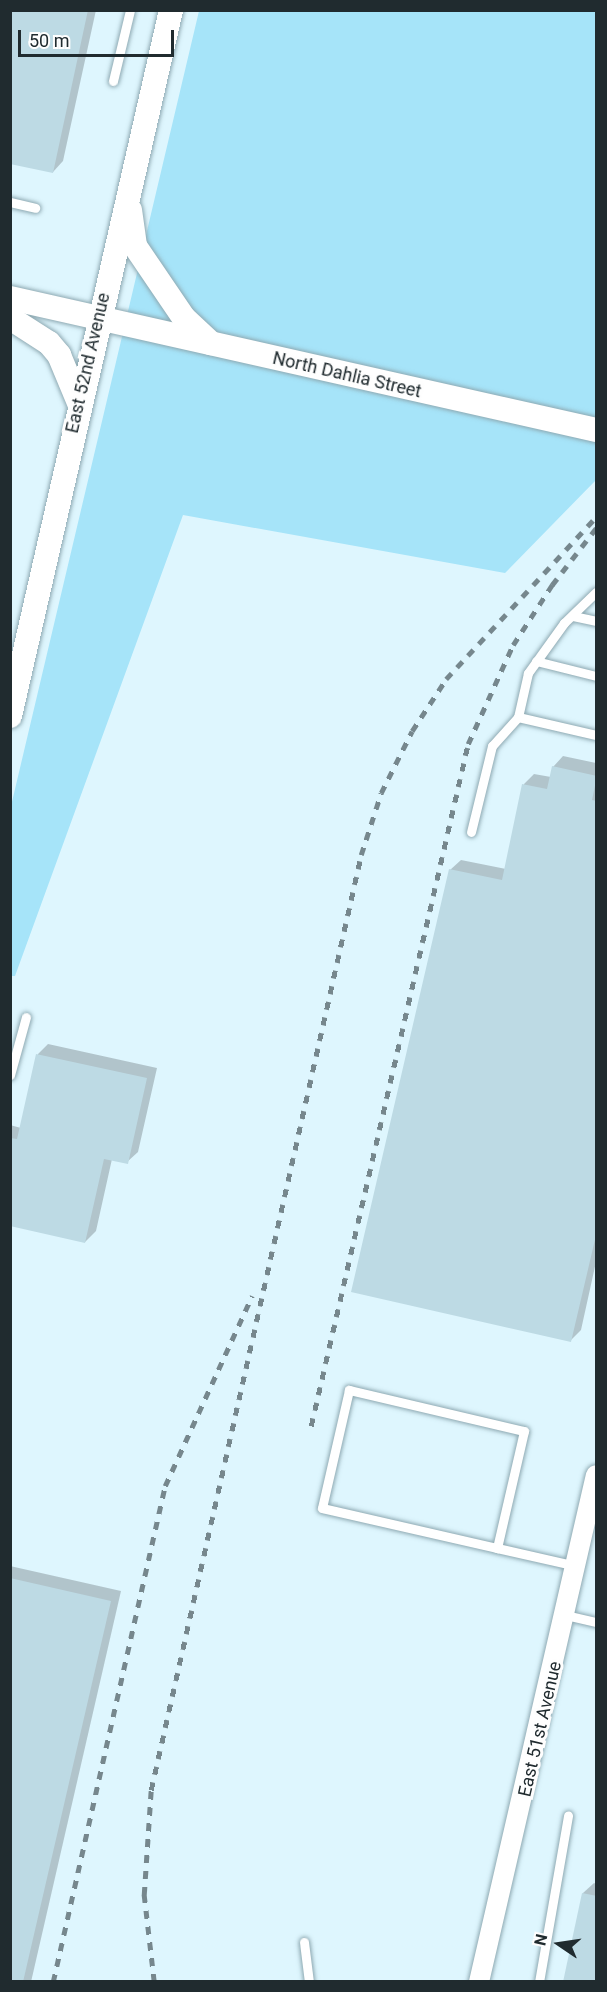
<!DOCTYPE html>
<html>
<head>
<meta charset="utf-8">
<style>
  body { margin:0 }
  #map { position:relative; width:607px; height:1992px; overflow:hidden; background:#def6fe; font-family:Roboto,sans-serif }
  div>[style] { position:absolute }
  .green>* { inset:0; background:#a6e4f9 }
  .shadow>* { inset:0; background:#0003 }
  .building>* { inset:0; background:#bddae4 }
  .roads { filter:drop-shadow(0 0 2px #8ea9b2) drop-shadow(0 0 2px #8ea9b2) }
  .service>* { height:9px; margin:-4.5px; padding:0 4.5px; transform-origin:4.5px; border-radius:4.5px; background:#fff }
  .minor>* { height:20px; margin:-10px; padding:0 10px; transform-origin:10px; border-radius:10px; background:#fff }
  .tertiary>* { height:24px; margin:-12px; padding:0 12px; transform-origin:12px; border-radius:12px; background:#fff }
  .rail>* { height:4.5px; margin-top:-2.25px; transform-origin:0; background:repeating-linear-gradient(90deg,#76878d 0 8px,transparent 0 16px) }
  span { translate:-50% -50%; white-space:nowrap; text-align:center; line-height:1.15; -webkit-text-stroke:6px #fefefe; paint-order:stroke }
  .street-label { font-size:18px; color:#202b2f }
  .frame { position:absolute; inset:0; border:12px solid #202b2f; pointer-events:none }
  .north { position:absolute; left:529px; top:1914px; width:60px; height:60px; -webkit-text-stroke:4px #fefefe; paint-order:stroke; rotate:283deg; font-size:16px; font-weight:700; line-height:24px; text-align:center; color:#202b2f }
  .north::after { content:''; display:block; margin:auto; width:21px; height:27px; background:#202b2f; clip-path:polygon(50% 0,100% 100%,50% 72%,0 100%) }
  .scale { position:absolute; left:18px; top:30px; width:156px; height:27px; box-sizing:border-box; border:3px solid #202b2f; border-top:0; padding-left:8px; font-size:18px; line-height:21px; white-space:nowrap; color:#202b2f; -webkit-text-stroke:4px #fefefe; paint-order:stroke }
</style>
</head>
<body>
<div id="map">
  <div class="green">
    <i style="clip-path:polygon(199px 11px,596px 11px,596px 480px,505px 573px,183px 515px,15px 976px,11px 976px,11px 806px)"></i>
  </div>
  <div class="shadow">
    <i style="clip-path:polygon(10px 10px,96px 10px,63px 161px,53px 172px)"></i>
    <i style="clip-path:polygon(563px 756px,596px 763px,596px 1262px,581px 1330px,570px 1341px,450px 870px,461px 860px,506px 869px,524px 784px,534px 774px,551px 777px,553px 767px)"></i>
    <i style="clip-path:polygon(48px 1044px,157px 1068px,138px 1152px,127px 1162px,112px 1159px,96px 1231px,85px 1242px,10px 1225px,10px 1125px,21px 1128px,38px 1054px)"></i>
    <i style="clip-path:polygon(10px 1566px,121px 1591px,31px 1982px,10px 1982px)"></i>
    <i style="clip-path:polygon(594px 1883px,596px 1884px,596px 1982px,583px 1893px)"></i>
  </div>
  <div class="building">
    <i style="clip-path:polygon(10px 10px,88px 10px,53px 173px,10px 164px)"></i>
    <i style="clip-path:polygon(552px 766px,597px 776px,592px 800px,597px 801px,597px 1231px,571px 1342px,351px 1292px,449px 869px,502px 880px,522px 784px,547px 789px)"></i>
    <i style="clip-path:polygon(36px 1054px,147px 1078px,128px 1164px,104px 1159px,85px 1243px,10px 1226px,10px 1138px,17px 1139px)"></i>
    <i style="clip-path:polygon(10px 1578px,111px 1601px,23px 1982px,10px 1982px)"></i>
    <i style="clip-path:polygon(582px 1893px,597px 1896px,597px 1982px,563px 1982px)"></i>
  </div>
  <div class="roads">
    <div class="service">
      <i style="left:113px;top:81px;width:73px;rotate:-76.5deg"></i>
      <i style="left:10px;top:202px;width:26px;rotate:13deg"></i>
      <i style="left:596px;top:592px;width:45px;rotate:135.9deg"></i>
      <i style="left:564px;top:623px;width:62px;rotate:125.8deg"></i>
      <i style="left:528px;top:673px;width:45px;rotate:102.8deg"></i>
      <i style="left:518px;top:717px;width:80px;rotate:13deg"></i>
      <i style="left:573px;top:616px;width:24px;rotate:12deg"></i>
      <i style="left:536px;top:661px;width:62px;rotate:14deg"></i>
      <i style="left:471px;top:832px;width:89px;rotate:-76.3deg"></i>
      <i style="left:492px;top:746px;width:39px;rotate:-48deg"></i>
      <i style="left:10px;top:1075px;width:60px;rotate:-74.6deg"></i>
      <i style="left:497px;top:1548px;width:120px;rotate:-77deg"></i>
      <i style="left:524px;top:1431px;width:180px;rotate:-166.8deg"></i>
      <i style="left:349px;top:1390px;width:121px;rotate:102.9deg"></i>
      <i style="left:322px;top:1508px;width:180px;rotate:12.9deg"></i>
      <i style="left:497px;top:1548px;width:81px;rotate:12.8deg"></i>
      <i style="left:565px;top:1615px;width:32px;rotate:13deg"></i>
      <i style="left:304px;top:1942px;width:40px;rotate:82.9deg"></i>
      <i style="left:539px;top:1982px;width:169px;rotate:-80.1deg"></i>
    </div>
    <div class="minor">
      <i style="left:479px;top:1982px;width:520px;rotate:-77.01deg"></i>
    </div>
    <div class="tertiary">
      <i style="left:130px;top:210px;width:36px;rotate:82deg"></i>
      <i style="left:135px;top:246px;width:87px;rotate:55.8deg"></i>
      <i style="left:184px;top:318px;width:37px;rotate:43deg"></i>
      <i style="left:10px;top:298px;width:601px;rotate:12.69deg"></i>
      <i style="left:10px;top:318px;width:46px;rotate:32.7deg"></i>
      <i style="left:49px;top:343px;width:16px;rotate:50deg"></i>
      <i style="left:59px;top:355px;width:52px;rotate:67.4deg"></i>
      <i style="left:10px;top:716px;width:724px;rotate:-77.15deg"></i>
    </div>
  </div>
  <div class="rail">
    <i style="left:311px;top:1426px;width:700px;rotate:-77.04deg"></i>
    <i style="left:468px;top:744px;width:109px;rotate:-65.6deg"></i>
    <i style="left:513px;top:645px;width:72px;rotate:-57deg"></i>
    <i style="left:552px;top:585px;width:72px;rotate:-52.3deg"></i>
    <i style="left:53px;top:1982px;width:508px;rotate:-77.28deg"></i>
    <i style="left:165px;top:1486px;width:209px;rotate:-65.4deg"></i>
    <i style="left:154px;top:1982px;width:88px;rotate:-96.6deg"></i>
    <i style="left:144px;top:1895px;width:105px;rotate:-86.2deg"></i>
    <i style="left:151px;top:1790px;width:958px;rotate:-77.34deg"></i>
    <i style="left:361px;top:855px;width:65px;rotate:-72.1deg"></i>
    <i style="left:381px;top:793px;width:69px;rotate:-63.4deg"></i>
    <i style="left:412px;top:731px;width:62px;rotate:-56.8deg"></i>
    <i style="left:446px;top:679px;width:221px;rotate:-47.2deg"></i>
  </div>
  <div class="street-label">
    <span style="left:88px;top:363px;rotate:-77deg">East 52nd Avenue</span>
    <span style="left:347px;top:375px;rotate:13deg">North Dahlia Street</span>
    <span style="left:540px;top:1729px;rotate:-77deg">East 51st Avenue</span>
  </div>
  <div class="frame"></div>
  <div class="north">N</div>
  <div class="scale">50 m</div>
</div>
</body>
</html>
